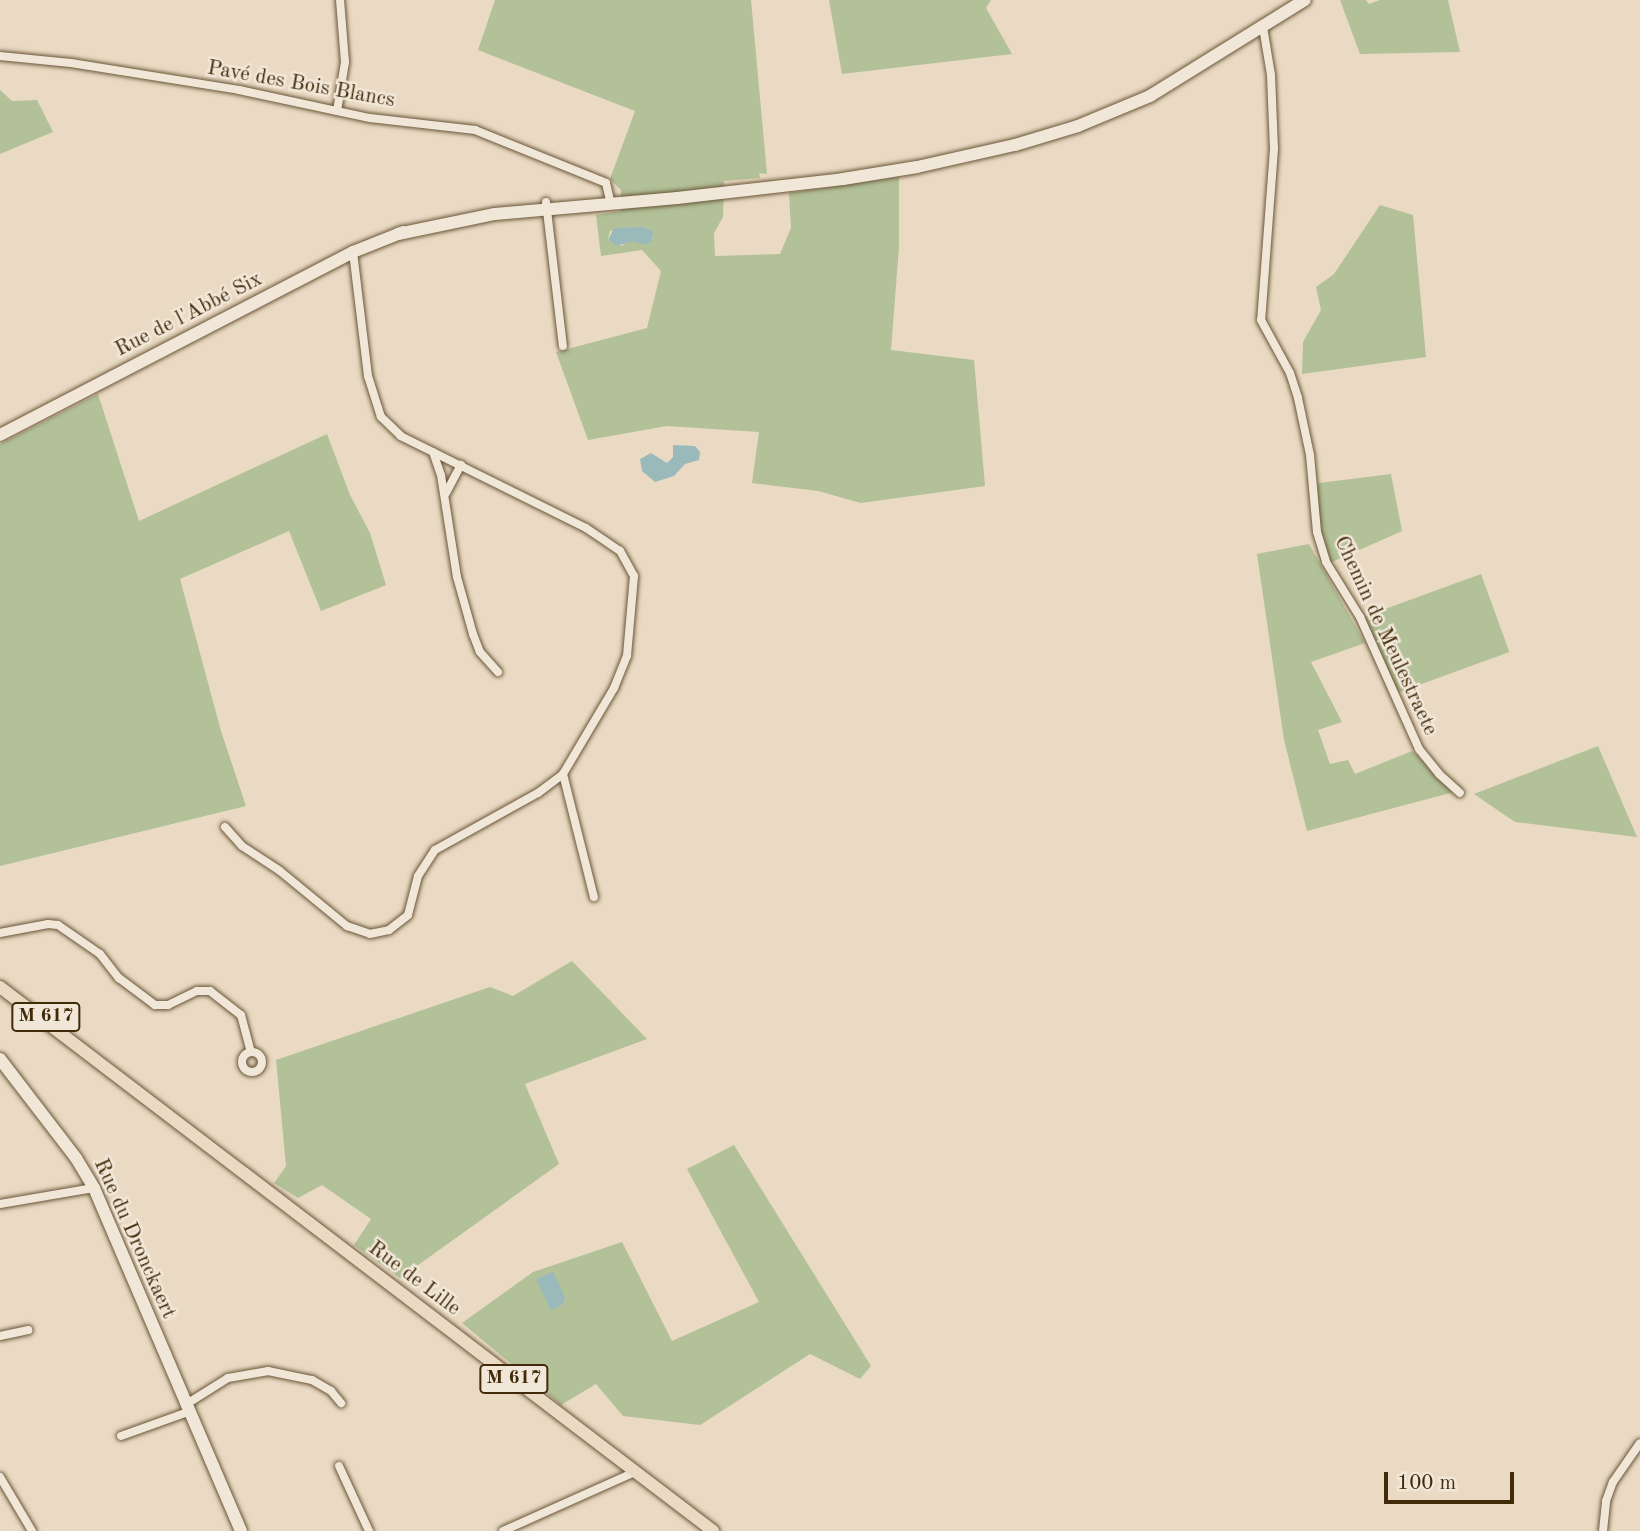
<!DOCTYPE html>
<html>
<head>
<meta charset="utf-8">
<style>
  body { margin:0 }
  #map { position:relative; width:1640px; height:1531px; overflow:hidden; background:#eadac3; font-family:"Old Standard TT",serif }
  div>[style] { position:absolute }
  .green>* { inset:0; background:#b2c197; transform-origin:0 0 }
  .water>* { inset:0; background:#9ab9bb }
  .roads { filter:drop-shadow(0 0 2px #6a5638) drop-shadow(0 0 2px #6a5638) }
  .minor>* { height:8px; margin:-4px; padding:0 4px; transform-origin:4px; border-radius:4px; background:#f1e7d8 }
  .minor>.ring { margin:-4px; padding:0; box-sizing:content-box; background:none; border:8px solid #f1e7d8; border-radius:50% }
  .secondary>* { height:12px; margin:-6px; padding:0 6px; transform-origin:6px; border-radius:6px; background:#f1e7d8 }
  .primary>* { height:12px; margin:-6px; padding:0 6px; transform-origin:6px; border-radius:6px; background:#eadac3 }
  span { translate:-50% -50%; white-space:nowrap; text-align:center; line-height:1.15; -webkit-text-stroke:5px #f1e7d8; paint-order:stroke }
  .shield-label span { padding:2px 5px; background:#f1e7d8; border:2px solid; border-radius:5px; -webkit-text-stroke-width:0 }
  .shield-label { font-size:19px; color:#402a09; font-weight:700 }
  .street-label { font-size:21px; color:#402a09 }
  .scale { position:absolute; left:1384px; top:1472px; width:130px; height:32px; box-sizing:border-box; border:4px solid #402a09; border-top:0; padding-left:9px; font-size:21px; line-height:24px; white-space:nowrap; color:#402a09; -webkit-text-stroke:5px #f1e7d8; paint-order:stroke }
</style>
</head>
<body>
<div id="map">
  <div class="green">
    <i style="clip-path:polygon(evenodd,495px 0,751px 0,767px 174px,759px 173px,760px 178px,724px 181px,723px 217px,714px 233px,715px 256px,780px 254px,791px 228px,789px 193px,899px 177px,899px 247px,891px 350px,974px 360px,985px 486px,861px 503px,818px 491px,752px 483px,759px 432px,667px 426px,588px 440px,556px 352px,647px 328px,661px 271px,642px 250px,601px 256px,596px 215px,621px 211px,621px 190px,610px 179px,635px 111px,478px 50px,495px 0,642px 227px,652px 230px,653px 239px,630px 241px,621px 246px,608px 240px,610px 231px,642px 227px)"></i>
    <i style="clip-path:polygon(829px 0,991px 0,986px 8px,1012px 54px,842px 74px)"></i>
    <i style="clip-path:polygon(1340px 0,1366px 0,1369px 4px,1380px 0,1448px 0,1460px 52px,1360px 54px)"></i>
    <i style="clip-path:polygon(0 90px,12px 101px,37px 100px,53px 132px,0 154px)"></i>
    <i style="clip-path:polygon(1380px 205px,1413px 215px,1426px 357px,1302px 374px,1303px 342px,1321px 310px,1316px 287px,1334px 274px)"></i>
    <i style="clip-path:polygon(98px 394px,139px 521px,327px 434px,350px 495px,370px 533px,386px 585px,321px 611px,289px 531px,180px 579px,221px 731px,246px 806px,0 866px,0 444px)"></i>
    <i style="clip-path:polygon(1391px 474px,1402px 531px,1330px 563px,1321px 537px,1317px 489px,1319px 483px)"></i>
    <i style="clip-path:polygon(1309px 544px,1365px 643px,1311px 662px,1342px 722px,1318px 730px,1330px 764px,1348px 760px,1355px 774px,1412px 751px,1454px 792px,1307px 831px,1284px 740px,1257px 554px)"></i>
    <i style="left:1481px;top:574px;width:83px;height:124px;rotate:70deg"></i>
    <i style="clip-path:polygon(1598px 746px,1637px 837px,1515px 822px,1474px 794px)"></i>
    <i style="clip-path:polygon(572px 961px,647px 1039px,525px 1084px,559px 1164px,400px 1278px,354px 1245px,371px 1219px,322px 1185px,298px 1198px,274px 1183px,286px 1166px,276px 1060px,490px 987px,513px 996px)"></i>
    <i style="clip-path:polygon(734px 1145px,871px 1366px,860px 1379px,810px 1354px,700px 1425px,623px 1416px,596px 1384px,561px 1405px,462px 1323px,533px 1272px,622px 1242px,672px 1341px,759px 1302px,687px 1169px)"></i>
  </div>
  <div class="water">
    <i style="clip-path:polygon(642px 227px,652px 230px,653px 234px,652px 241px,646px 245px,633px 241px,617px 246px,608px 240px,614px 228px)"></i>
    <i style="clip-path:polygon(673px 445px,695px 446px,700px 452px,699px 460px,685px 464px,674px 476px,655px 482px,642px 471px,640px 459px,651px 453px,667px 463px,673px 457px)"></i>
    <i style="clip-path:polygon(553px 1272px,565px 1297px,563px 1304px,551px 1311px,536px 1279px)"></i>
  </div>
  <div class="roads">
    <div class="minor">
      <i style="left:1263px;top:27px;width:49px;rotate:80.5deg"></i>
      <i style="left:1271px;top:75px;width:74px;rotate:87.7deg"></i>
      <i style="left:1274px;top:149px;width:171px;rotate:94.3deg"></i>
      <i style="left:1261px;top:320px;width:60px;rotate:61.3deg"></i>
      <i style="left:1290px;top:373px;width:26px;rotate:72deg"></i>
      <i style="left:1298px;top:398px;width:58px;rotate:78.1deg"></i>
      <i style="left:1310px;top:455px;width:77px;rotate:84.8deg"></i>
      <i style="left:1317px;top:532px;width:31px;rotate:73deg"></i>
      <i style="left:1326px;top:562px;width:65px;rotate:58.3deg"></i>
      <i style="left:1360px;top:617px;width:145px;rotate:65.9deg"></i>
      <i style="left:1419px;top:749px;width:32px;rotate:51deg"></i>
      <i style="left:1439px;top:774px;width:28px;rotate:42deg"></i>
      <i style="left:0;top:56px;width:71px;rotate:5.6deg"></i>
      <i style="left:71px;top:63px;width:170px;rotate:9.1deg"></i>
      <i style="left:239px;top:90px;width:134px;rotate:12.1deg"></i>
      <i style="left:370px;top:118px;width:106px;rotate:6.5deg"></i>
      <i style="left:475px;top:130px;width:141px;rotate:22deg"></i>
      <i style="left:606px;top:183px;width:22px;rotate:77deg"></i>
      <i style="left:337px;top:111px;width:50px;rotate:-80.7deg"></i>
      <i style="left:345px;top:62px;width:62px;rotate:-94.6deg"></i>
      <i style="left:546px;top:202px;width:145px;rotate:83.3deg"></i>
      <i style="left:433px;top:452px;width:24px;rotate:71deg"></i>
      <i style="left:441px;top:475px;width:103px;rotate:81.1deg"></i>
      <i style="left:457px;top:577px;width:59px;rotate:74.3deg"></i>
      <i style="left:473px;top:634px;width:19px;rotate:69deg"></i>
      <i style="left:480px;top:652px;width:27px;rotate:48deg"></i>
      <i style="left:446px;top:493px;width:32px;rotate:-62deg"></i>
      <i style="left:563px;top:774px;width:127px;rotate:75.9deg"></i>
      <i style="left:225px;top:827px;width:25px;rotate:48deg"></i>
      <i style="left:242px;top:846px;width:45px;rotate:33.3deg"></i>
      <i style="left:280px;top:871px;width:87px;rotate:39.4deg"></i>
      <i style="left:347px;top:926px;width:24px;rotate:19deg"></i>
      <i style="left:370px;top:934px;width:19px;rotate:-12deg"></i>
      <i style="left:389px;top:930px;width:24px;rotate:-38deg"></i>
      <i style="left:408px;top:915px;width:40px;rotate:-75.6deg"></i>
      <i style="left:418px;top:876px;width:31px;rotate:-57deg"></i>
      <i style="left:435px;top:850px;width:118px;rotate:-29deg"></i>
      <i style="left:538px;top:793px;width:31px;rotate:-37deg"></i>
      <i style="left:563px;top:774px;width:100px;rotate:-59.3deg"></i>
      <i style="left:614px;top:688px;width:35px;rotate:-68deg"></i>
      <i style="left:627px;top:656px;width:80px;rotate:-85deg"></i>
      <i style="left:634px;top:576px;width:29px;rotate:-119deg"></i>
      <i style="left:620px;top:551px;width:41px;rotate:-145.9deg"></i>
      <i style="left:586px;top:528px;width:207px;rotate:-153.6deg"></i>
      <i style="left:401px;top:436px;width:28px;rotate:-136deg"></i>
      <i style="left:381px;top:417px;width:43px;rotate:-107.6deg"></i>
      <i style="left:368px;top:376px;width:125px;rotate:-96.9deg"></i>
      <i style="left:0;top:933px;width:49px;rotate:-10.6deg"></i>
      <i style="left:48px;top:924px;width:10px;rotate:6deg"></i>
      <i style="left:58px;top:925px;width:51px;rotate:34.6deg"></i>
      <i style="left:100px;top:954px;width:31px;rotate:52deg"></i>
      <i style="left:119px;top:978px;width:45px;rotate:36.9deg"></i>
      <i style="left:155px;top:1005px;width:13px"></i>
      <i style="left:168px;top:1005px;width:32px;rotate:-26deg"></i>
      <i style="left:197px;top:991px;width:13px"></i>
      <i style="left:210px;top:991px;width:39px;rotate:38deg"></i>
      <i style="left:241px;top:1015px;width:38px;rotate:75deg"></i>
      <i class="ring" style="left:242px;top:1052px;width:12px;height:12px"></i>
      <i style="left:0;top:1204px;width:95px;rotate:-9.7deg"></i>
      <i style="left:0;top:1336px;width:29px;rotate:-12deg"></i>
      <i style="left:185px;top:1405px;width:51px;rotate:-32.1deg"></i>
      <i style="left:228px;top:1378px;width:41px;rotate:-9.9deg"></i>
      <i style="left:268px;top:1371px;width:45px;rotate:11.6deg"></i>
      <i style="left:312px;top:1380px;width:22px;rotate:30deg"></i>
      <i style="left:331px;top:1391px;width:16px;rotate:50deg"></i>
      <i style="left:121px;top:1436px;width:71px;rotate:-19.7deg"></i>
      <i style="left:339px;top:1466px;width:72px;rotate:65.2deg"></i>
      <i style="left:0;top:1477px;width:63px;rotate:59.3deg"></i>
      <i style="left:503px;top:1531px;width:145px;rotate:-24.1deg"></i>
      <i style="left:1603px;top:1531px;width:30px;rotate:-84deg"></i>
      <i style="left:1606px;top:1501px;width:20px;rotate:-70deg"></i>
      <i style="left:1613px;top:1482px;width:47px;rotate:-55.3deg"></i>
    </div>
    <div class="secondary">
      <i style="left:398px;top:234px;width:99px;rotate:-11.7deg"></i>
      <i style="left:495px;top:214px;width:183px;rotate:-5deg"></i>
      <i style="left:677px;top:198px;width:167px;rotate:-6.5deg"></i>
      <i style="left:843px;top:179px;width:75px;rotate:-9.2deg"></i>
      <i style="left:917px;top:167px;width:100px;rotate:-12.7deg"></i>
      <i style="left:1015px;top:145px;width:66px;rotate:-16.8deg"></i>
      <i style="left:1078px;top:126px;width:78px;rotate:-22.6deg"></i>
      <i style="left:1150px;top:96px;width:182px;rotate:-31.8deg"></i>
      <i style="left:0;top:435px;width:398px;rotate:-27.4deg"></i>
      <i style="left:353px;top:252px;width:54px;rotate:-21.8deg"></i>
      <i style="left:0;top:1059px;width:125px;rotate:52.5deg"></i>
      <i style="left:76px;top:1158px;width:35px;rotate:59deg"></i>
      <i style="left:94px;top:1188px;width:373px;rotate:66.8deg"></i>
    </div>
    <div class="primary">
      <i style="left:0;top:987px;width:897px;rotate:37.34deg"></i>
    </div>
  </div>
  <div class="shield-label">
    <span style="left:46px;top:1017px">M 617</span>
    <span style="left:514px;top:1379px">M 617</span>
  </div>
  <div class="street-label">
    <span style="left:301px;top:85px;rotate:10deg">Pavé des Bois Blancs</span>
    <span style="left:189px;top:315px;rotate:-27deg">Rue de l'Abbé Six</span>
    <span style="left:1385px;top:636px;rotate:65deg">Chemin de Meulestraete</span>
    <span style="left:134px;top:1239px;rotate:66deg">Rue du Dronckaert</span>
    <span style="left:414px;top:1279px;rotate:37deg">Rue de Lille</span>
  </div>
  <div class="scale">100 m</div>
</div>
</body>
</html>
